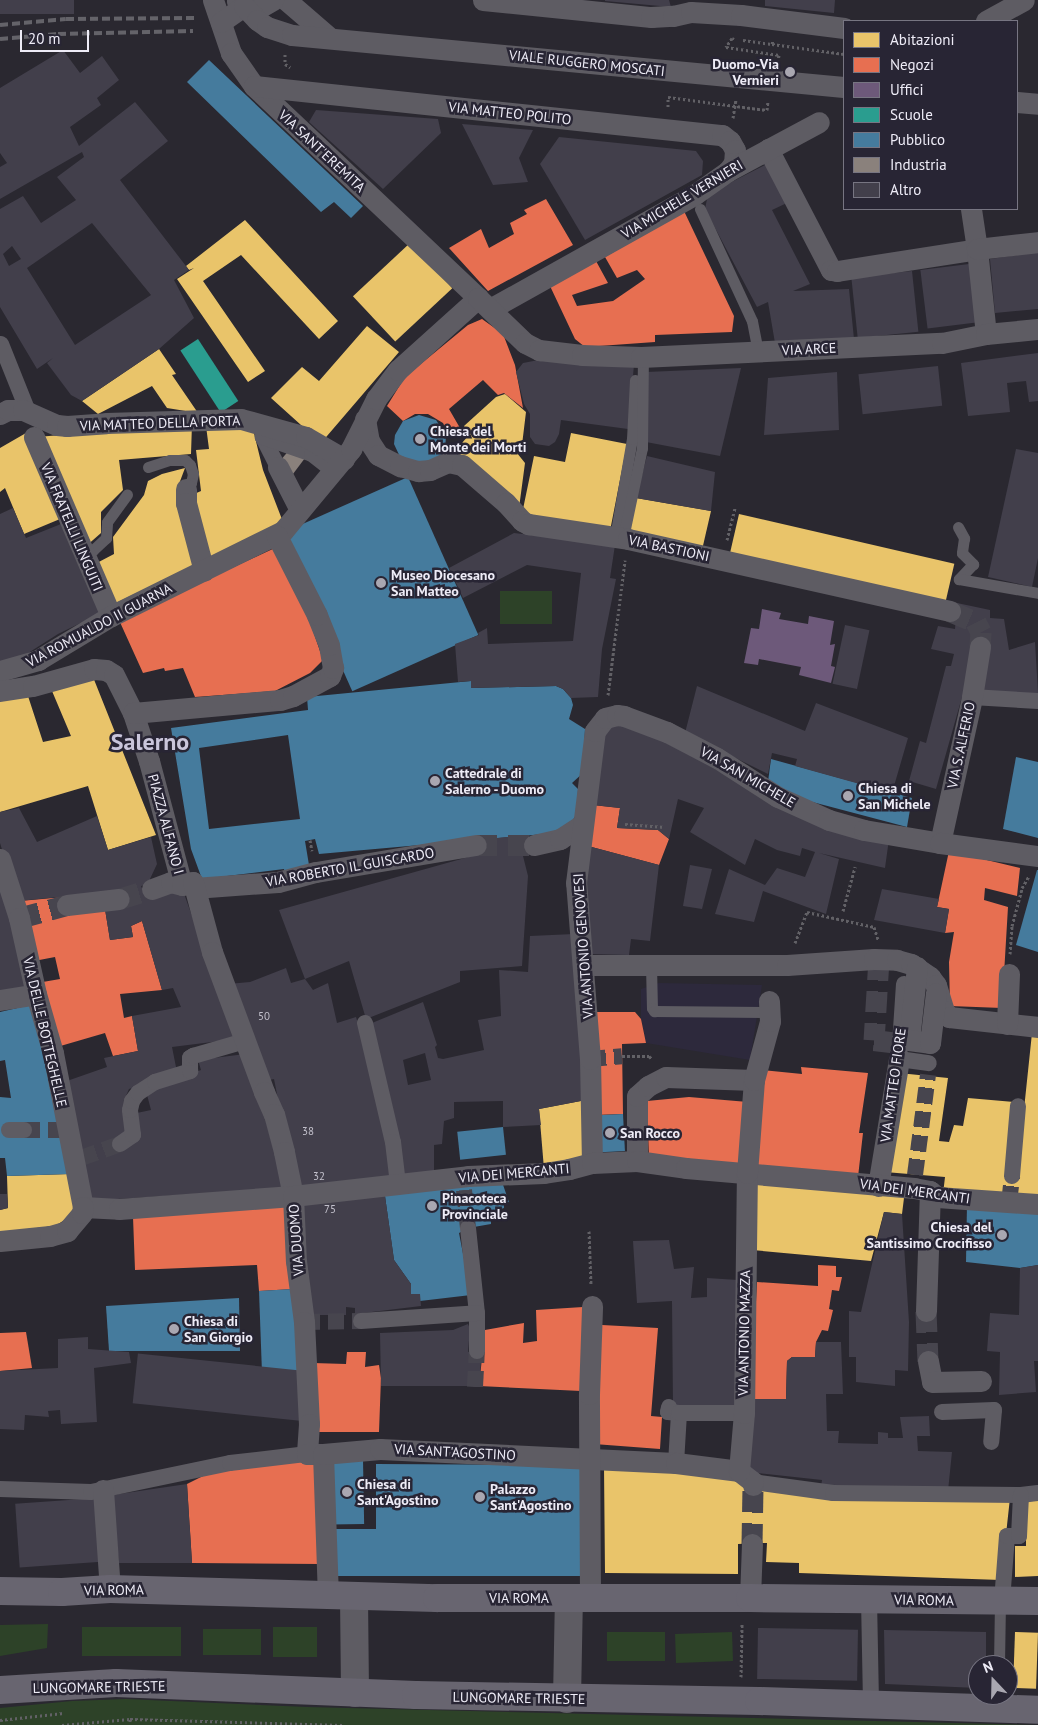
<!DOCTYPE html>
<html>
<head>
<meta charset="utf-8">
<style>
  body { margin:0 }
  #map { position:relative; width:1038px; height:1725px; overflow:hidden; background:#2a2830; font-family:"PT Sans",sans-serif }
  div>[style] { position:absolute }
  .built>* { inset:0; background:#2d293c }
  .green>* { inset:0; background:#2d4228; transform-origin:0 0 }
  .homes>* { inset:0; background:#e9c46a; transform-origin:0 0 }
  .shops>* { inset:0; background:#e76f51 }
  .offices>* { inset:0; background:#6d597a }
  .schools>* { inset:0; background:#2a9d8f; transform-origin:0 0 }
  .public>* { inset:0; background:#457b9d; transform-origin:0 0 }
  .industry>* { inset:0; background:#8a817c }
  .building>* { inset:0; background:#423f4b; transform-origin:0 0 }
  .pedestrian-tunnel>* { height:16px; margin-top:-8px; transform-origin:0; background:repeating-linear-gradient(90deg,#47454e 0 16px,transparent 0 24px) }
  .minor-tunnel>* { height:21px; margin-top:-10.5px; transform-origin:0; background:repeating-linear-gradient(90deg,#47454e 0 21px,transparent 0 32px) }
  .path>* { height:3px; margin-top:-1.5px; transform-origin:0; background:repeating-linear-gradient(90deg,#626166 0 2.5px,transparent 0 5px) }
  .service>* { height:11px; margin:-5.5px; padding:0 5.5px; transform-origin:5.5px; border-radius:5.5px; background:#5e5c63 }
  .pedestrian>* { height:16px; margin:-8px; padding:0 8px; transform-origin:8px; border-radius:8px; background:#5e5c63 }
  .minor>* { height:21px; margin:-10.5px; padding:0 10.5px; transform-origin:10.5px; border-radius:10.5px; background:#5e5c63 }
  .tertiary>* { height:28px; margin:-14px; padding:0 14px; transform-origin:14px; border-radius:14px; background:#5e5c63 }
  .primary>* { height:28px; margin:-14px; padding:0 14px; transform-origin:14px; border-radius:14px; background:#686570 }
  .rail>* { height:4px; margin-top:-2px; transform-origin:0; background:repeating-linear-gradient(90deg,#646369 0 8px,transparent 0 12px) }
  .dots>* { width:14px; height:14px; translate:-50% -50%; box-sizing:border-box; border:2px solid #282534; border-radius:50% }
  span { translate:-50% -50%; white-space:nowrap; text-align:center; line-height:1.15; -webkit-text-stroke:5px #282534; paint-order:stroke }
  .number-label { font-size:11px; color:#c3c1cc }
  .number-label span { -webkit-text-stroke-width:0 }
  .street-label { font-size:14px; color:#eeecf7 }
  .poi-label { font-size:14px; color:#eeecf7; font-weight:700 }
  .right { translate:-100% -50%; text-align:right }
  .left { translate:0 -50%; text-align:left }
  .town-label { font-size:24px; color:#cac6db; font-weight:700 }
  .legend { position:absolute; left:843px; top:20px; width:175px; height:190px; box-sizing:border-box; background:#282534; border:1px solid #777582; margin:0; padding:6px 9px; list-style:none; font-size:15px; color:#eeecf7 }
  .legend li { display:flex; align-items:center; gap:10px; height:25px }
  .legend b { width:25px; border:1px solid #777582 }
  .north { position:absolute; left:968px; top:1655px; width:50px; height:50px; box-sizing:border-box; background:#282534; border:1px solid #777582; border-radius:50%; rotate:339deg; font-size:14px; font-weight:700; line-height:20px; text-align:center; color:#eeecf7 }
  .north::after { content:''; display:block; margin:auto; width:18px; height:22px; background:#a9a7b1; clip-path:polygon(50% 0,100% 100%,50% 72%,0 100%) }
  .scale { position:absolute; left:20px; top:30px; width:69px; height:22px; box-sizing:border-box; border:2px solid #eeecf7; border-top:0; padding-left:6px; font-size:15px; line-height:18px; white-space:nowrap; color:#eeecf7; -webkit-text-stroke:4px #282534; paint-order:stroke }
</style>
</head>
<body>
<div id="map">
  <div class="built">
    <i style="clip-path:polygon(659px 983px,762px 985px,750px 1060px,646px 1043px,641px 1019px,641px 989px)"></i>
  </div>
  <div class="green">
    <i style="left:500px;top:591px;width:52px;height:33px"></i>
    <i style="clip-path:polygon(48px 1624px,47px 1648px,0 1656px,0 1625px)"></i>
    <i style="left:82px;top:1627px;width:99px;height:29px"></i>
    <i style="left:317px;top:1627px;width:30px;height:44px;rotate:90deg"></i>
    <i style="left:261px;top:1629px;width:26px;height:58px;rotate:90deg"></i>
    <i style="left:607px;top:1632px;width:58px;height:29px"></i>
    <i style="left:732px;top:1632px;width:29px;height:57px;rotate:88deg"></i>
    <i style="clip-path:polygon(126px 1699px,307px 1707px,1038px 1725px,0 1725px,0 1708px,72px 1701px)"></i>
  </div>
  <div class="homes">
    <i style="clip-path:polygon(245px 220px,338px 321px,319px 339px,241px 255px,203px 281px,265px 371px,248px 382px,177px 279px,194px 268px,189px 270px,186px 266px)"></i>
    <i style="left:410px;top:243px;width:62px;height:78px;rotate:47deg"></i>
    <i style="clip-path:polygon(367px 326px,399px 352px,321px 443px,271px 398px,302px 367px,319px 381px)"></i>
    <i style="clip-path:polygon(159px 349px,176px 374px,172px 375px,198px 413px,167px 408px,152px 386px,98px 414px,82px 401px)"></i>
    <i style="clip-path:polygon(505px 394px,526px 412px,522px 445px,517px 453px,525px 463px,519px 508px,462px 462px,454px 452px,469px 435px,464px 426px,496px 397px)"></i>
    <i style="clip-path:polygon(192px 424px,191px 454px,119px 460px,123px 490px,101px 512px,101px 533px,85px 547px,37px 437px)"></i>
    <i style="clip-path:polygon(252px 425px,263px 470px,283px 522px,208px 558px,192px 495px,201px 491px,196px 450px,209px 449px,206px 426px)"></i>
    <i style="clip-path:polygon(26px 433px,60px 519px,24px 534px,5px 488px,0 492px,0 448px)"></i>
    <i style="clip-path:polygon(571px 433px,627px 444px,610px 531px,522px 514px,534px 456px,565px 462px)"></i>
    <i style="clip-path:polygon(185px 468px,176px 492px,194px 565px,112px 605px,93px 565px,114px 554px,113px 537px,144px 495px,148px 481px,162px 474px)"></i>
    <i style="clip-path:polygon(636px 498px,711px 511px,702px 550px,629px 532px)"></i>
    <i style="left:739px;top:514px;width:221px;height:42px;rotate:13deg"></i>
    <i style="clip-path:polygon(93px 677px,156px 835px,108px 850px,88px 786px,0 812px,0 698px,27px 693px,43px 742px,71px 736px,52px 691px)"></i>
    <i style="clip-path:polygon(1032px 1033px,1038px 1033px,1038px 1199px,943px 1194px,945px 1177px,885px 1172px,899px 1073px,948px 1078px,939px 1141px,949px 1142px,954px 1125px,963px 1126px,968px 1098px,1014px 1102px,1017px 1176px)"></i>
    <i style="clip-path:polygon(586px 1100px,587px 1160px,544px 1169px,539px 1109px)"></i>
    <i style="clip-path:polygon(70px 1174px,74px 1214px,55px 1226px,0 1232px,0 1210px,8px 1208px,7px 1176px)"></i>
    <i style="clip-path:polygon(755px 1183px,905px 1190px,902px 1214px,884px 1212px,871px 1261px,752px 1250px)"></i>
    <i style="clip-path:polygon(604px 1467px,678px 1471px,743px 1481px,1010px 1498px,1001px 1580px,799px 1573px,799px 1563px,766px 1562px,767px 1543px,761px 1543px,738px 1544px,738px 1574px,605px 1573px)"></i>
    <i style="clip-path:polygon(1026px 1500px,1038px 1500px,1038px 1576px,1015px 1577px,1015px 1546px,1026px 1546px)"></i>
    <i style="left:1015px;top:1632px;width:23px;height:56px;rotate:2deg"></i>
  </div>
  <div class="shops">
    <i style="clip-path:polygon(546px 199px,573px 245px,488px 291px,449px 248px,481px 229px,489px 248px,514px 234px,510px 223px,527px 214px,524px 210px)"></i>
    <i style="clip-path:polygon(684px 211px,734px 316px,732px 332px,655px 335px,655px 342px,585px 347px,575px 339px,550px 286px,596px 261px,608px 283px,572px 295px,577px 306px,613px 301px,645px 279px,637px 270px,617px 278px,605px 257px)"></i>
    <i style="clip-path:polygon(482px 319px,503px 334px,515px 365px,523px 408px,504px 393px,498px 395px,483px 380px,449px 409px,460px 428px,450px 437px,443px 423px,428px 414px,415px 414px,403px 421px,387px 406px,405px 377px,468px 325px)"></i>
    <i style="clip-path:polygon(277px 547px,310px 622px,323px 660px,310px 673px,275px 691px,195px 697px,183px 668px,165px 671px,164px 668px,143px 673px,119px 620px)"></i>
    <i style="clip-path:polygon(593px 805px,620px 808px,617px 828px,658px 830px,669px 839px,659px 865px,588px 846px)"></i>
    <i style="clip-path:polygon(949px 851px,1020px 868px,1017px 896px,985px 888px,984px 900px,1008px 907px,1002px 1008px,950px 1006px,949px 962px,954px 932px,945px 933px,949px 909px,937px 907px)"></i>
    <i style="clip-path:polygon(64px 897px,104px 903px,110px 940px,133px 937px,131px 926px,142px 921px,162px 990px,120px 994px,124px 1018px,132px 1016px,138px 1051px,113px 1056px,105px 1033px,57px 1047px,37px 983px,60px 979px,55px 957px,34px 961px,20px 901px)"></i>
    <i style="clip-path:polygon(594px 1012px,635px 1012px,641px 1019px,646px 1043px,622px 1044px,623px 1114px,594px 1115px)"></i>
    <i style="clip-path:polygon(801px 1067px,868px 1073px,859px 1133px,863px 1133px,858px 1177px,753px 1165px,762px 1070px,802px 1074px)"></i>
    <i style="clip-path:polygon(689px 1097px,748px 1102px,741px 1166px,649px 1159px,647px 1101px)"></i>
    <i style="clip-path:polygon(284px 1204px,293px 1289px,259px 1291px,257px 1265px,135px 1270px,133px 1217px)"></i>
    <i style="clip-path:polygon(818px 1265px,836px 1266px,836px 1277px,842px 1277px,839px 1291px,832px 1290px,829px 1309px,833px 1310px,828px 1331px,822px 1330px,816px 1342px,815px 1357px,792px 1357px,787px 1361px,786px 1399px,751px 1399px,757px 1282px,818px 1286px)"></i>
    <i style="clip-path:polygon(583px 1307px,581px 1391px,479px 1386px,485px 1330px,524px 1323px,523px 1343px,537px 1341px,536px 1310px)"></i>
    <i style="clip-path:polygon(602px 1325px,658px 1328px,651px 1416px,662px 1417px,660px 1449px,594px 1444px)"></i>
    <i style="clip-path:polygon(26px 1332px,32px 1368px,0 1371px,0 1333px)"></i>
    <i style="clip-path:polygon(347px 1352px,366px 1352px,365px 1367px,379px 1365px,381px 1378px,379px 1432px,314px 1432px,313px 1363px,346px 1364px)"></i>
    <i style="clip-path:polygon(318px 1459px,321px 1564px,192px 1563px,187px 1484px,213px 1471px)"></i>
  </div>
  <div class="offices">
    <i style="clip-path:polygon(762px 609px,781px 613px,779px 619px,808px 624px,809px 616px,834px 621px,830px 645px,835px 644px,831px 666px,835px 667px,831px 683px,799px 675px,801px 667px,759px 659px,758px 665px,744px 663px,751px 628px,759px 629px)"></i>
  </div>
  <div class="schools">
    <i style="left:198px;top:339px;width:74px;height:21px;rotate:57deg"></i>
  </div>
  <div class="public">
    <i style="clip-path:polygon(209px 60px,363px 206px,351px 218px,334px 202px,321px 212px,187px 82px)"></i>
    <i style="clip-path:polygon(419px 415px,436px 420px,446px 435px,445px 452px,432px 465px,401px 459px,394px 444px,395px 435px,403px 421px)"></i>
    <i style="left:408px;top:477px;width:173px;height:138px;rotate:66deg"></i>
    <i style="clip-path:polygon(evenodd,471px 681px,471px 688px,556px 686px,563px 689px,571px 698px,573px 705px,569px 719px,585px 729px,583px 773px,572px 783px,578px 789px,577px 813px,566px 832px,319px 854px,315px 839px,305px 841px,310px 871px,285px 875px,284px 869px,202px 879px,191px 849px,171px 728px,308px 710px,307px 697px,471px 681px,288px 735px,300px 819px,209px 829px,199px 748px,288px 735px)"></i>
    <i style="clip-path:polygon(1016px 757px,1038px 762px,1038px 838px,1003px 829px)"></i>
    <i style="clip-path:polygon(771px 759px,912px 798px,907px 827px,801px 799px,768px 782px)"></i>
    <i style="clip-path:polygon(1037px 870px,1038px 870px,1038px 952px,1016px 945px)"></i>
    <i style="clip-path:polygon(35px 1004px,70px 1174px,7px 1176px,5px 1158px,0 1158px,0 1097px,11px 1098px,5px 1060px,0 1061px,0 1012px)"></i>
    <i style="left:623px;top:1114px;width:37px;height:29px;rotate:87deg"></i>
    <i style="left:503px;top:1127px;width:28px;height:46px;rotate:84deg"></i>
    <i style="clip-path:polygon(501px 1179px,509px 1202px,504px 1203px,504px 1208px,491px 1212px,491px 1224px,468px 1228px,459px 1233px,471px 1295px,420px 1301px,420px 1294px,411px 1294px,411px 1284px,394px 1260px,384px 1189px)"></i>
    <i style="clip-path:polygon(967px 1204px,1038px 1209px,1038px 1265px,1020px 1268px,966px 1262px)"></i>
    <i style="clip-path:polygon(293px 1289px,305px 1371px,262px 1373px,259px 1291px)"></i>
    <i style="clip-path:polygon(239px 1298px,240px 1351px,109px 1351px,106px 1306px)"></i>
    <i style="left:363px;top:1459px;width:65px;height:34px;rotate:89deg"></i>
    <i style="clip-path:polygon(376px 1464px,584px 1465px,584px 1576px,332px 1576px,333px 1529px,376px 1529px)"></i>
  </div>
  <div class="industry">
    <i style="clip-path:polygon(291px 448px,305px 458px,293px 474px,279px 462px)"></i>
  </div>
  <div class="building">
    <i style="left:0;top:0;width:74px;height:14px"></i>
    <i style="clip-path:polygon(605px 0,669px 0,671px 7px,605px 1px)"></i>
    <i style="clip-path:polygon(765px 0,835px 0,834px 13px,765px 6px)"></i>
    <i style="clip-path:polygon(evenodd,63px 50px,80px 73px,102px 56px,119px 80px,97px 98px,101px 105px,70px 127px,79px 146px,135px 102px,168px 141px,120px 180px,189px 270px,174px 280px,194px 318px,159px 349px,82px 401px,71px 395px,47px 363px,53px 358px,37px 369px,0 307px,0 209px,23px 196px,41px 223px,76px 200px,57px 177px,84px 157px,82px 152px,0 199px,0 167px,7px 163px,0 153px,0 88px,63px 50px,92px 223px,151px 295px,75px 345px,27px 268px,92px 223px,63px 50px,12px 246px,21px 259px,9px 266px,3px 254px,12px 246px)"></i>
    <i style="clip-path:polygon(316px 110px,438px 119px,441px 133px,383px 189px,309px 122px)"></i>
    <i style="clip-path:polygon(462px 124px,533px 130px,519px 158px,528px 182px,493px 185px)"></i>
    <i style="clip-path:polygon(559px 137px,696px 151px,703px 161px,702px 175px,585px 240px,540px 164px)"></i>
    <i style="clip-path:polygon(769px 163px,789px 202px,772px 210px,810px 284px,793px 291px,849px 289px,854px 339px,775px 343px,768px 302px,757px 307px,705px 209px,708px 194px)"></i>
    <i style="clip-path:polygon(1038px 252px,1038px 309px,995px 313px,990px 259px)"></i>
    <i style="left:969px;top:264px;width:59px;height:49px;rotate:83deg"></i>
    <i style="left:912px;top:271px;width:61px;height:61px;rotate:84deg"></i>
    <i style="clip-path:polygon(1038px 353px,1038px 401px,1029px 402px,1026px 381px,1007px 383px,1010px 412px,968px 416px,961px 363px)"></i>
    <i style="clip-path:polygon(554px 357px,634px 365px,628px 429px,561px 420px,559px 434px,555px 442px,549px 446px,535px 444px,530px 437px,530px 414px,524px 404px,516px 372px,523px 363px)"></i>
    <i style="left:938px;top:366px;width:40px;height:80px;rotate:84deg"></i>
    <i style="clip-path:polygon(741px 368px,720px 456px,646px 442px,646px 372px)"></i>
    <i style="clip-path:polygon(837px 372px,839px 430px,764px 435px,768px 378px)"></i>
    <i style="clip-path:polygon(1016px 449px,1038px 453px,1038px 558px,1032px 587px,988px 577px)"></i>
    <i style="clip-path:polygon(647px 456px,715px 472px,711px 511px,636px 498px)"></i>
    <i style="clip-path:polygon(13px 508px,26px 538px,61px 524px,101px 613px,58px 634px,25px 655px,0 664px,0 514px)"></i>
    <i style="clip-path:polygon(514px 533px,615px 545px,610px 578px,616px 579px,602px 649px,598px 697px,571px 698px,563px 689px,556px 686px,471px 688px,471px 681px,458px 682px,455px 644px,479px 635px,478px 633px,487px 628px,488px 644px,573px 641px,581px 573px,527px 565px,463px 598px,449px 568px)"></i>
    <i style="clip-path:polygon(957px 603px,990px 610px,990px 618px,1004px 619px,1009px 650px,1035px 642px,1038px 693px,977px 694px,962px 697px,936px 789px,909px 781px,920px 741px,926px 743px,946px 666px,951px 666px,954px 654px,931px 649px,938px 626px,955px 629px)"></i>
    <i style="left:845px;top:625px;width:25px;height:60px;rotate:12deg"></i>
    <i style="clip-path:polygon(697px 686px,805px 731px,816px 703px,908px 738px,892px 793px,795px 766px,797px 759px,772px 753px,768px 774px,685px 733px)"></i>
    <i style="clip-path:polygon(602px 722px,643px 731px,703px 762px,778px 806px,889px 839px,885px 868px,819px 853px,839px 859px,826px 914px,763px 891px,754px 922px,715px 914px,729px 869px,765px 885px,777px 868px,805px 877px,815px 852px,802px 848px,800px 856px,777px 850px,755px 839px,745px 865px,690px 832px,704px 808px,678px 799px,669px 839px,658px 830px,617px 828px,620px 808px,593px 805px)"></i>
    <i style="clip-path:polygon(19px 808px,37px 842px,97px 816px,108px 850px,151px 837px,157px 864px,150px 879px,151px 884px,141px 886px,145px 895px,182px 888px,236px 1039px,172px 1047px,177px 1072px,129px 1089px,125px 1098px,132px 1114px,151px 1110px,146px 1091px,201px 1070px,198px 1060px,245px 1054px,288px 1188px,87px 1201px,64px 1082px,107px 1067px,104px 1058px,138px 1051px,132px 1016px,181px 1007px,173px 988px,162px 990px,142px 921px,131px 926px,133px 937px,110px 940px,104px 903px,90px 894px,18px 901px,0 843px,0 812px)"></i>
    <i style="clip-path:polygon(518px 836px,528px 876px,522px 966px,460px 971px,460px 982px,366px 1019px,349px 961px,305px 979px,279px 910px,479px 854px,476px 840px)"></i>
    <i style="clip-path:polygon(588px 846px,659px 865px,650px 941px,631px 939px,629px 955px,588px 954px,585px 893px)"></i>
    <i style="clip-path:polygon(690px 865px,712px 869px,702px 909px,683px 906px)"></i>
    <i style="clip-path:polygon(0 879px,30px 990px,0 996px)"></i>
    <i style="clip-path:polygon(882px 889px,939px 899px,937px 907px,949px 909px,945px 933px,874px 920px)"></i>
    <i style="clip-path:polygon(evenodd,574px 934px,586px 1100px,539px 1109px,541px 1125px,503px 1127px,503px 1101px,454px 1102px,454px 1118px,444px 1121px,442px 1144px,434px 1145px,434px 1172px,401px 1177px,372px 1023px,423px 1002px,437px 1045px,435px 1047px,438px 1058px,443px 1059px,484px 1050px,478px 1020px,501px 1016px,499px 970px,528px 972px,530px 936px,574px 934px,425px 1053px,431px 1080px,408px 1085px,403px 1060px,425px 1053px)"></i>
    <i style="clip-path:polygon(286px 968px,291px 983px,305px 979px,313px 990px,328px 983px,337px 1023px,356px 1017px,377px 1088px,395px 1180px,296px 1189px,274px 1079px,264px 1081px,228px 984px,250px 982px)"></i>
    <i style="clip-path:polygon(384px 1189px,394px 1260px,411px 1284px,411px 1294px,420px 1294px,421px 1306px,355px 1314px,355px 1308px,346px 1307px,346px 1315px,307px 1315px,297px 1198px)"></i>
    <i style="clip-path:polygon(0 1194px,7px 1194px,8px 1208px,0 1210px)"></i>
    <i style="clip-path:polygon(884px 1212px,902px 1214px,909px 1322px,908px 1371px,895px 1370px,895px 1386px,856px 1382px,856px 1357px,849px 1357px,849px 1311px,861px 1312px)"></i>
    <i style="clip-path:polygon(669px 1240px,674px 1269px,694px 1267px,691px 1298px,707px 1297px,707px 1278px,738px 1280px,737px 1405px,673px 1407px,672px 1301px,637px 1303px,633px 1241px)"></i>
    <i style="clip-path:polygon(1038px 1265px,1038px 1361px,1034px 1361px,1036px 1392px,999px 1395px,1000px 1352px,987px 1351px,990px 1313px,1019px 1315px,1020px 1268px)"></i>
    <i style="clip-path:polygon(468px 1324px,470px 1329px,468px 1352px,482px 1350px,479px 1386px,381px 1386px,380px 1333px,453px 1330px)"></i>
    <i style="clip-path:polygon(88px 1337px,88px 1349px,129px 1352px,131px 1363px,94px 1368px,97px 1422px,61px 1424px,60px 1410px,48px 1411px,49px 1417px,25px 1415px,24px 1430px,0 1429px,0 1371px,58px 1368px,58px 1339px)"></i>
    <i style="clip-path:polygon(816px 1342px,841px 1342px,843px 1394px,826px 1394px,827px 1431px,839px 1431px,838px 1443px,878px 1444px,878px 1432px,888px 1433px,888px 1438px,903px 1438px,900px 1417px,929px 1416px,930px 1436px,917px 1436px,918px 1451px,952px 1452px,948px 1491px,821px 1487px,822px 1480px,748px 1472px,751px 1399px,786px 1399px,787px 1361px,792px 1357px,815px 1357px)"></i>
    <i style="left:305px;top:1371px;width:50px;height:168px;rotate:96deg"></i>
    <i style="clip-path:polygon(187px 1484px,192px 1563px,119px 1563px,112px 1495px)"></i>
    <i style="left:97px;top:1498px;width:64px;height:82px;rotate:86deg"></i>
    <i style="left:758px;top:1628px;width:100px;height:51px;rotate:1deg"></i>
    <i style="clip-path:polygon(884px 1630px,986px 1632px,986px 1665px,978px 1665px,978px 1688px,885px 1684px)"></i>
  </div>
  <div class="pedestrian-tunnel">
    <i style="left:590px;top:1059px;width:32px;rotate:-5deg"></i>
    <i style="left:24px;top:1130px;width:39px"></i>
    <i style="left:81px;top:1158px;width:41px;rotate:-19.7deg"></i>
    <i style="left:915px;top:1175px;width:101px;rotate:-82.6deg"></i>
    <i style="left:464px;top:1190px;width:38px;rotate:84deg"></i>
    <i style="left:1009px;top:1202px;width:26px;rotate:-83deg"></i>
    <i style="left:304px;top:1322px;width:57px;rotate:-1deg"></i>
    <i style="left:475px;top:1387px;width:36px;rotate:-87deg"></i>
  </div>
  <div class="minor-tunnel">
    <i style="left:950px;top:611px;width:28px;rotate:23deg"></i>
    <i style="left:976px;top:622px;width:11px;rotate:63deg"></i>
    <i style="left:981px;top:632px;width:15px;rotate:94deg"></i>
    <i style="left:476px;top:845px;width:58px"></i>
    <i style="left:119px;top:899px;width:34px;rotate:-17deg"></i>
    <i style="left:19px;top:918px;width:50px;rotate:-15.2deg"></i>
    <i style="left:879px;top:959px;width:81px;rotate:93.5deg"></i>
    <i style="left:874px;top:1040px;width:26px;rotate:7deg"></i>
    <i style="left:926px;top:1311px;width:50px;rotate:87.7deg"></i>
    <i style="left:752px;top:1544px;width:59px;rotate:-89deg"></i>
  </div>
  <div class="path">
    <i style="left:734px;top:39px;width:2px;rotate:-153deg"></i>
    <i style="left:732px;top:38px;width:11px;rotate:124deg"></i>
    <i style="left:726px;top:47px;width:54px;rotate:8.6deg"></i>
    <i style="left:779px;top:55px;width:5px;rotate:101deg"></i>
    <i style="left:743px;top:40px;width:29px;rotate:8deg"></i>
    <i style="left:772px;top:44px;width:4px;rotate:-76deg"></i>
    <i style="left:772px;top:44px;width:73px;rotate:7.9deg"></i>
    <i style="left:285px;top:54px;width:10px;rotate:90deg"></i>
    <i style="left:285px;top:64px;width:6px;rotate:31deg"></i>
    <i style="left:668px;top:107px;width:10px;rotate:-90deg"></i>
    <i style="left:668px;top:97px;width:100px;rotate:7.5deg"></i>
    <i style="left:767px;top:110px;width:9px;rotate:-84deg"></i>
    <i style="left:733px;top:118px;width:19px;rotate:-81deg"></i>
    <i style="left:727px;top:540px;width:33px;rotate:-76deg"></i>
    <i style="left:608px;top:695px;width:136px;rotate:-82.8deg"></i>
    <i style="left:625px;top:824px;width:40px;rotate:4.3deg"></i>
    <i style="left:310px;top:840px;width:11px;rotate:80deg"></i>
    <i style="left:843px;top:911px;width:46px;rotate:-74.7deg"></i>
    <i style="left:795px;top:943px;width:33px;rotate:-69deg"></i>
    <i style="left:807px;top:912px;width:69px;rotate:12.6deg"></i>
    <i style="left:874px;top:927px;width:13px;rotate:72deg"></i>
    <i style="left:1010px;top:954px;width:28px;rotate:-86deg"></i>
    <i style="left:1012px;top:926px;width:39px;rotate:-75deg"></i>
    <i style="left:1022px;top:888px;width:14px;rotate:-60deg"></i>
    <i style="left:622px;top:1056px;width:27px"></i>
    <i style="left:649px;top:1056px;width:4px;rotate:45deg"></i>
    <i style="left:589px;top:1231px;width:54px;rotate:87.9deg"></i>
    <i style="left:741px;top:1677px;width:54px;rotate:-88.9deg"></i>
    <i style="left:130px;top:1719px;width:6px;rotate:90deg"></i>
    <i style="left:0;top:1720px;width:64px;rotate:-6.2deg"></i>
    <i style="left:62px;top:1725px;width:68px;rotate:-5deg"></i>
    <i style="left:130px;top:1719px;width:213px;rotate:1.6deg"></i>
  </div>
  <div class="service">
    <i style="left:700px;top:209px;width:123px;rotate:65.1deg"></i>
    <i style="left:752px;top:321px;width:32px;rotate:79deg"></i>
    <i style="left:148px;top:467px;width:23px;rotate:-18deg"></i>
    <i style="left:170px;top:460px;width:15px"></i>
    <i style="left:185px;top:460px;width:7px;rotate:45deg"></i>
    <i style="left:190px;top:465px;width:9px;rotate:72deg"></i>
    <i style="left:193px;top:474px;width:9px;rotate:103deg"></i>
    <i style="left:191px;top:483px;width:8px;rotate:130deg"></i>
    <i style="left:958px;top:527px;width:13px;rotate:61deg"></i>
    <i style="left:964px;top:538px;width:15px;rotate:98deg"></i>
    <i style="left:962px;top:553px;width:16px;rotate:45deg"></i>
    <i style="left:973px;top:564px;width:21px;rotate:133deg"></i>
    <i style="left:615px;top:537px;width:99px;rotate:-80.2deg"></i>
    <i style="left:632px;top:439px;width:59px;rotate:-87.1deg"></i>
    <i style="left:623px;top:538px;width:92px;rotate:-78.1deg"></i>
    <i style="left:642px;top:448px;width:91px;rotate:-89.4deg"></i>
    <i style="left:84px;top:554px;width:10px;rotate:-24deg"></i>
    <i style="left:93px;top:550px;width:18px;rotate:-43deg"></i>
    <i style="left:106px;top:538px;width:16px;rotate:-86deg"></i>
    <i style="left:107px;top:522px;width:34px;rotate:-54deg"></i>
    <i style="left:959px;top:579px;width:80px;rotate:10deg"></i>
    <i style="left:651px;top:965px;width:43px;rotate:88.7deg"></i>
    <i style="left:652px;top:1008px;width:4px;rotate:56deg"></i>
    <i style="left:654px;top:1011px;width:115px;rotate:0.5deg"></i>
    <i style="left:999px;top:1665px;width:64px;rotate:-89.1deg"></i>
  </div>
  <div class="pedestrian">
    <i style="left:1px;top:344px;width:75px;rotate:68.2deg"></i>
    <i style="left:278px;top:467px;width:34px;rotate:-117deg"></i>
    <i style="left:263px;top:437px;width:52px;rotate:19.1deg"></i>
    <i style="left:312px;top:454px;width:28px;rotate:38deg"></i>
    <i style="left:972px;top:697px;width:66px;rotate:3.5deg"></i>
    <i style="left:904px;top:984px;width:75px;rotate:93.8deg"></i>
    <i style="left:899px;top:1059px;width:30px;rotate:8deg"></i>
    <i style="left:365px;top:1023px;width:122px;rotate:76.8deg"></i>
    <i style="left:393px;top:1142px;width:42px;rotate:83.2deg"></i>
    <i style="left:9px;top:1130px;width:15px"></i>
    <i style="left:120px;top:1144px;width:16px;rotate:-35deg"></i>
    <i style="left:133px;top:1135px;width:25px;rotate:-97deg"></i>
    <i style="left:130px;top:1110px;width:9px;rotate:-77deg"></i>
    <i style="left:132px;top:1101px;width:10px;rotate:-53deg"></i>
    <i style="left:138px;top:1093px;width:20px;rotate:-33deg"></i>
    <i style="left:155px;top:1082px;width:37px;rotate:-17deg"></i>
    <i style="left:190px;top:1071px;width:13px;rotate:-90deg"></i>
    <i style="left:190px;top:1058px;width:4px;rotate:-34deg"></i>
    <i style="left:193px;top:1056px;width:54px;rotate:-16.1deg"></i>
    <i style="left:1012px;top:1176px;width:70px;rotate:-85.1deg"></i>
    <i style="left:468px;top:1228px;width:85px;rotate:84deg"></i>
    <i style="left:477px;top:1313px;width:38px;rotate:90deg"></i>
    <i style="left:361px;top:1321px;width:116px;rotate:-3.9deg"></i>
    <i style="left:669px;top:1407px;width:5px;rotate:101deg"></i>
    <i style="left:668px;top:1412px;width:11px;rotate:5deg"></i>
    <i style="left:679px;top:1413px;width:50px;rotate:93.4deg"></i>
    <i style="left:942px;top:1412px;width:52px;rotate:-2.2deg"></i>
    <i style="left:994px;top:1410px;width:32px;rotate:95deg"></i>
    <i style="left:679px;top:1413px;width:65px"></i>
    <i style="left:753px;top:1482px;width:81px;rotate:7.8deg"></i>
    <i style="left:833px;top:1493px;width:188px;rotate:0.6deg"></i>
    <i style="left:1021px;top:1495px;width:17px;rotate:-7deg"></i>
    <i style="left:0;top:1489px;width:91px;rotate:1.9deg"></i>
    <i style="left:91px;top:1492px;width:142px;rotate:-11.8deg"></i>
    <i style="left:230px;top:1463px;width:78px;rotate:-6.7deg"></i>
    <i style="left:869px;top:1599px;width:105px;rotate:88.9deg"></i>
    <i style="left:1002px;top:1601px;width:65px;rotate:-85.6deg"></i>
    <i style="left:1007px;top:1536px;width:12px"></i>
    <i style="left:1019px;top:1536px;width:41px;rotate:-87.2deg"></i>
  </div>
  <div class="minor">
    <i style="left:213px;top:0;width:56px;rotate:71.2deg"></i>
    <i style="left:231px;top:53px;width:40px;rotate:55.1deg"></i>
    <i style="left:254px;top:86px;width:308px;rotate:43.4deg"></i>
    <i style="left:286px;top:0;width:58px;rotate:40.8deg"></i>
    <i style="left:483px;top:0;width:169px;rotate:5.8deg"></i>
    <i style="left:651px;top:17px;width:22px;rotate:-3deg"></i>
    <i style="left:673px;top:16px;width:18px;rotate:-13deg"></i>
    <i style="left:691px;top:12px;width:50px;rotate:3.4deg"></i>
    <i style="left:741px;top:15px;width:104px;rotate:7.2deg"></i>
    <i style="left:237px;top:1px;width:16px;rotate:27deg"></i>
    <i style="left:251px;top:8px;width:10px;rotate:-6deg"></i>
    <i style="left:261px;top:7px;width:14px;rotate:-30deg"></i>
    <i style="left:986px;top:21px;width:43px;rotate:-28.9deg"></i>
    <i style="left:221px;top:22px;width:28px;rotate:-35deg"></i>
    <i style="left:244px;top:6px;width:19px;rotate:47deg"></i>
    <i style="left:257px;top:20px;width:12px;rotate:35deg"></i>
    <i style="left:267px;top:27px;width:26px;rotate:18deg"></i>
    <i style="left:292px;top:35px;width:554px;rotate:5.38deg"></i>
    <i style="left:254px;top:86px;width:471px;rotate:6deg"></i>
    <i style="left:722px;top:135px;width:10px;rotate:37deg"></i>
    <i style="left:730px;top:141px;width:10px;rotate:61deg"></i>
    <i style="left:735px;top:150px;width:13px;rotate:94deg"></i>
    <i style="left:734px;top:163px;width:10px;rotate:127deg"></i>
    <i style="left:1017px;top:102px;width:21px;rotate:5deg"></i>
    <i style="left:768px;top:149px;width:136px;rotate:62.5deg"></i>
    <i style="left:831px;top:270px;width:6px;rotate:9deg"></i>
    <i style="left:837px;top:271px;width:142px;rotate:-8.9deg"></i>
    <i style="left:977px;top:249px;width:85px;rotate:84deg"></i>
    <i style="left:971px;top:209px;width:40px;rotate:81.5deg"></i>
    <i style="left:977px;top:249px;width:61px;rotate:-6.5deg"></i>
    <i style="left:490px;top:309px;width:234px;rotate:-29.2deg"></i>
    <i style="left:694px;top:195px;width:42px;rotate:-35.2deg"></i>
    <i style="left:728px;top:171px;width:103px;rotate:-28.3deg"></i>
    <i style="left:0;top:414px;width:9px;rotate:-27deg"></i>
    <i style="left:8px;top:410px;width:15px"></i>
    <i style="left:23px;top:410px;width:37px;rotate:24deg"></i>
    <i style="left:57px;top:425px;width:10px;rotate:6deg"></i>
    <i style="left:67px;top:426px;width:39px;rotate:-4deg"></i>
    <i style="left:106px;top:423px;width:135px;rotate:-1.7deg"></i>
    <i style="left:241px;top:419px;width:67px;rotate:15.5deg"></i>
    <i style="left:306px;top:437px;width:44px;rotate:30.1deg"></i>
    <i style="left:365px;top:419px;width:22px;rotate:80deg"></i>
    <i style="left:369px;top:441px;width:17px;rotate:57deg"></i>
    <i style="left:378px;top:455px;width:25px;rotate:27deg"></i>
    <i style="left:400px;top:466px;width:19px;rotate:16deg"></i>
    <i style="left:418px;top:471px;width:12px;rotate:-5deg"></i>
    <i style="left:430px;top:470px;width:20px;rotate:-24deg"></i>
    <i style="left:448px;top:462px;width:14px;rotate:12deg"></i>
    <i style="left:462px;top:465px;width:58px;rotate:40.8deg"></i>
    <i style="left:506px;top:503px;width:24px;rotate:48deg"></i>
    <i style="left:522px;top:521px;width:7px;rotate:27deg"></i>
    <i style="left:528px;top:524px;width:101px;rotate:8.5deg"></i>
    <i style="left:628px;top:539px;width:330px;rotate:12.6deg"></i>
    <i style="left:34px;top:437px;width:195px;rotate:66.7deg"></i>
    <i style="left:278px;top:467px;width:48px;rotate:62.9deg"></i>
    <i style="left:186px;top:489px;width:14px;rotate:90deg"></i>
    <i style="left:186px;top:503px;width:70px;rotate:75.2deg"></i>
    <i style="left:0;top:671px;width:40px;rotate:-16deg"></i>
    <i style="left:38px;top:660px;width:85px;rotate:-31.1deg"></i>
    <i style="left:111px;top:616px;width:192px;rotate:-26.3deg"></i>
    <i style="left:283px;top:531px;width:107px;rotate:-50.3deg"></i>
    <i style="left:351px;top:449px;width:56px;rotate:-63.4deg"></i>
    <i style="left:376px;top:399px;width:36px;rotate:-53deg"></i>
    <i style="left:398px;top:370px;width:108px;rotate:-42deg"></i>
    <i style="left:478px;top:298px;width:65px;rotate:43.8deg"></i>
    <i style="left:525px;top:343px;width:16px;rotate:27deg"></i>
    <i style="left:539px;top:350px;width:43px;rotate:6.6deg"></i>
    <i style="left:582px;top:355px;width:59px;rotate:1.9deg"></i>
    <i style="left:641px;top:357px;width:301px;rotate:-2.7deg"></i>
    <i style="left:942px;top:343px;width:45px;rotate:-11.6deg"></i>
    <i style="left:986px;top:334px;width:52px;rotate:-5.5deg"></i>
    <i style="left:0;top:691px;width:33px;rotate:-9deg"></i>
    <i style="left:33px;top:686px;width:63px;rotate:-15.6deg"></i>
    <i style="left:94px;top:669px;width:12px;rotate:5deg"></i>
    <i style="left:106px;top:670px;width:9px;rotate:32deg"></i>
    <i style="left:114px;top:675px;width:42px;rotate:63.4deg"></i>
    <i style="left:133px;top:713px;width:51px;rotate:71.6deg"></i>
    <i style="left:149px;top:761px;width:128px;rotate:75.1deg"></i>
    <i style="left:133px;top:713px;width:148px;rotate:-5.1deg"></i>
    <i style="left:280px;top:700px;width:14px;rotate:-17deg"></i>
    <i style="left:293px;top:696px;width:42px;rotate:-28.4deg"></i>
    <i style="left:330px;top:676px;width:9px;rotate:-69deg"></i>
    <i style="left:333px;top:668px;width:23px;rotate:-100deg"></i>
    <i style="left:329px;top:645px;width:32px;rotate:-112deg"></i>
    <i style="left:317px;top:615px;width:89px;rotate:-116.9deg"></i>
    <i style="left:940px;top:843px;width:149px;rotate:-77.6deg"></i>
    <i style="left:972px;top:697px;width:51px;rotate:-80.9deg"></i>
    <i style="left:534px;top:845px;width:27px;rotate:-13deg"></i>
    <i style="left:560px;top:839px;width:27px;rotate:-33deg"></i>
    <i style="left:0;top:859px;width:62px;rotate:72.1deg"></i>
    <i style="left:19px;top:918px;width:78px;rotate:77.4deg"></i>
    <i style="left:36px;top:994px;width:61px;rotate:73.9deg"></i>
    <i style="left:53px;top:1053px;width:157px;rotate:79deg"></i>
    <i style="left:194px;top:888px;width:84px;rotate:-4.1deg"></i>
    <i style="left:278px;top:882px;width:39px;rotate:-15deg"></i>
    <i style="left:316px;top:872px;width:162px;rotate:-9.6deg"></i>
    <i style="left:152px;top:889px;width:20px;rotate:-20deg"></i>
    <i style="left:171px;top:882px;width:11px;rotate:15deg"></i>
    <i style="left:182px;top:885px;width:11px;rotate:-15deg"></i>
    <i style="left:193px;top:882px;width:73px;rotate:74.8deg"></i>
    <i style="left:212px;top:952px;width:149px;rotate:69.6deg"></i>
    <i style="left:264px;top:1092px;width:24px;rotate:66deg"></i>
    <i style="left:274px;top:1114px;width:39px;rotate:75deg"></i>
    <i style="left:284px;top:1152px;width:45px;rotate:78.4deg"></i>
    <i style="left:293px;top:1196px;width:65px;rotate:87.4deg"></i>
    <i style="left:296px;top:1261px;width:62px;rotate:82.5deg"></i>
    <i style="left:304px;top:1322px;width:102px;rotate:87.2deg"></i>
    <i style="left:309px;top:1424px;width:30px;rotate:94deg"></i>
    <i style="left:307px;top:1454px;width:16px"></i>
    <i style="left:323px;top:1454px;width:142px;rotate:88deg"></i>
    <i style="left:67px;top:905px;width:52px;rotate:-6.6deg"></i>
    <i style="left:583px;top:965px;width:204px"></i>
    <i style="left:787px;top:965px;width:87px;rotate:-3.9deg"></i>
    <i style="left:874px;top:959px;width:23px;rotate:2deg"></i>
    <i style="left:897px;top:960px;width:15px;rotate:16deg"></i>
    <i style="left:911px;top:964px;width:23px;rotate:34deg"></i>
    <i style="left:930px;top:977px;width:10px;rotate:53deg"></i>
    <i style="left:936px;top:985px;width:27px;rotate:73deg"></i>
    <i style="left:944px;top:1011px;width:8px;rotate:50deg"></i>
    <i style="left:949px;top:1017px;width:90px;rotate:6.4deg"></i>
    <i style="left:917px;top:967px;width:73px;rotate:96.3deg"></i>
    <i style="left:909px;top:1040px;width:21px;rotate:8deg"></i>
    <i style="left:930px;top:1043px;width:50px;rotate:-83.2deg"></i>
    <i style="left:0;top:1000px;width:36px;rotate:-9deg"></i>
    <i style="left:1007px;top:1024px;width:50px;rotate:-87.7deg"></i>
    <i style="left:637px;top:1161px;width:65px;rotate:-90deg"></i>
    <i style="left:637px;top:1096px;width:15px;rotate:-42deg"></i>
    <i style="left:648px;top:1086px;width:20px;rotate:-27deg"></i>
    <i style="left:666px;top:1077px;width:88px;rotate:2deg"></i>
    <i style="left:592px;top:1163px;width:104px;rotate:-91.1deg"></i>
    <i style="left:590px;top:1059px;width:177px;rotate:-94.5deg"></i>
    <i style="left:576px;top:883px;width:153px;rotate:-82.9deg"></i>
    <i style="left:595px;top:731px;width:16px;rotate:-52deg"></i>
    <i style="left:605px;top:718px;width:12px;rotate:-14deg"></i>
    <i style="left:617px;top:715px;width:7px;rotate:8deg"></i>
    <i style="left:624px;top:716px;width:46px;rotate:20.4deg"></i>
    <i style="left:667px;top:732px;width:56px;rotate:27.5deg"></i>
    <i style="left:717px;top:758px;width:72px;rotate:32.6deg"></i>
    <i style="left:778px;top:797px;width:56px;rotate:24.3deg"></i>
    <i style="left:829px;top:820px;width:36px;rotate:16deg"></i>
    <i style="left:864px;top:830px;width:77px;rotate:9.7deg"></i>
    <i style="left:940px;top:843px;width:99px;rotate:7.6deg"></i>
    <i style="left:878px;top:1186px;width:129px;rotate:-80.6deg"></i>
    <i style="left:83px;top:1207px;width:36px;rotate:3deg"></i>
    <i style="left:119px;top:1209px;width:174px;rotate:-4.3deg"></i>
    <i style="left:293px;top:1196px;width:176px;rotate:-6.5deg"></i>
    <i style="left:468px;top:1176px;width:76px;rotate:-2.3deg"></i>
    <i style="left:544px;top:1173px;width:25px;rotate:-9deg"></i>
    <i style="left:569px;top:1169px;width:24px;rotate:-15deg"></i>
    <i style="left:592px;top:1163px;width:45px;rotate:-2.5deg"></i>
    <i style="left:637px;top:1161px;width:49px;rotate:8.1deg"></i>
    <i style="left:686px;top:1168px;width:229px;rotate:5deg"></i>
    <i style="left:914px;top:1188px;width:16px;rotate:11deg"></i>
    <i style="left:930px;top:1191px;width:9px;rotate:41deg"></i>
    <i style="left:937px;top:1197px;width:101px;rotate:4deg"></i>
    <i style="left:0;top:1241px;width:50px;rotate:-5.7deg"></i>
    <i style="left:50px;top:1236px;width:18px;rotate:-16deg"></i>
    <i style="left:67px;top:1231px;width:23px;rotate:-50deg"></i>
    <i style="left:82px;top:1213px;width:6px;rotate:-81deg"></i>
    <i style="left:926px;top:1311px;width:120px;rotate:-88.1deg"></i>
    <i style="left:928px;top:1361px;width:21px;rotate:79deg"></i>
    <i style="left:932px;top:1382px;width:49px;rotate:-1.2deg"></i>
    <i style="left:323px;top:1454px;width:57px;rotate:-5deg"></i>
    <i style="left:380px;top:1449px;width:296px;rotate:2.7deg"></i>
    <i style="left:676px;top:1463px;width:64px;rotate:7.2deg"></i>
    <i style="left:753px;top:1485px;width:3px;rotate:-90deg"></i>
    <i style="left:753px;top:1482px;width:18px;rotate:-142deg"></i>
    <i style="left:739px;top:1471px;width:58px;rotate:-85.1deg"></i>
    <i style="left:744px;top:1413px;width:240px;rotate:-89.3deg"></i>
    <i style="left:747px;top:1173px;width:93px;rotate:-85.7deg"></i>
    <i style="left:754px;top:1080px;width:61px;rotate:-74.8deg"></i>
    <i style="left:770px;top:1021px;width:20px;rotate:-93deg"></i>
    <i style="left:103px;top:1490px;width:99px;rotate:86deg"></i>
    <i style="left:590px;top:1598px;width:204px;rotate:-90.3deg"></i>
    <i style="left:589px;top:1394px;width:88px;rotate:-88deg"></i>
    <i style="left:750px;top:1598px;width:54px;rotate:-87.9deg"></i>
  </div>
  <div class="tertiary">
    <i style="left:354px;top:1597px;width:96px;rotate:89.4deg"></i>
    <i style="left:567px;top:1699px;width:101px;rotate:-88.9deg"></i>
  </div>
  <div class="primary">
    <i style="left:0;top:1591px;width:62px;rotate:0.9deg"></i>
    <i style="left:62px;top:1592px;width:48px;rotate:-3.6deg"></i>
    <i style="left:110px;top:1589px;width:327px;rotate:1.6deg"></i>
    <i style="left:437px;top:1598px;width:313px"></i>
    <i style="left:750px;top:1598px;width:288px;rotate:0.6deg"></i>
    <i style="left:0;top:1690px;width:116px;rotate:-3.5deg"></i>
    <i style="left:116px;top:1683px;width:300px;rotate:2.3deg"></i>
    <i style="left:416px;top:1695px;width:343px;rotate:1deg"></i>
    <i style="left:759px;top:1701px;width:279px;rotate:1.8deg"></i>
  </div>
  <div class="rail">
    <i style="left:0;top:25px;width:66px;rotate:-5.2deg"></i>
    <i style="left:66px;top:19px;width:129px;rotate:-0.4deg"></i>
    <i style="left:0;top:39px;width:58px;rotate:-4.9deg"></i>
    <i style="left:58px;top:34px;width:135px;rotate:-1.3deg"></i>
  </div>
  <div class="dots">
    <i style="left:790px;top:72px;background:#a9a7b1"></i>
    <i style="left:420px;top:439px;background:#a9a7b1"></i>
    <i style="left:381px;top:583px;background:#a9a7b1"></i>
    <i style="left:435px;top:781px;background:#a9a7b1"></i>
    <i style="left:848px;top:796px;background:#a9a7b1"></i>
    <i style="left:610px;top:1133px;background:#a9a7b1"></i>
    <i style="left:432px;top:1206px;background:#a9a7b1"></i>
    <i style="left:1002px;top:1235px;background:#a9a7b1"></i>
    <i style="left:174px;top:1329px;background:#a9a7b1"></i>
    <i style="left:347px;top:1492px;background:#a9a7b1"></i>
    <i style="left:480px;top:1497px;background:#a9a7b1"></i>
  </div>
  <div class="number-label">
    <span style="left:264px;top:1016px">50</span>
    <span style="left:308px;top:1131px">38</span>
    <span style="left:319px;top:1176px">32</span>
    <span style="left:330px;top:1209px">75</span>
  </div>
  <div class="street-label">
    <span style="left:587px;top:63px;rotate:6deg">VIALE RUGGERO MOSCATI</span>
    <span style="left:510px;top:113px;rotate:6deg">VIA MATTEO POLITO</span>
    <span style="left:322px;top:151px;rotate:43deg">VIA SANT'EREMITA</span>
    <span style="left:682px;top:199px;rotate:-31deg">VIA MICHELE VERNIERI</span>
    <span style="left:809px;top:349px;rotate:-3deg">VIA ARCE</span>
    <span style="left:160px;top:423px;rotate:-2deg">VIA MATTEO DELLA PORTA</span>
    <span style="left:72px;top:527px;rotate:67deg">VIA FRATELLI LINGUITI</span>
    <span style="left:669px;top:548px;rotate:12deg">VIA BASTIONI</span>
    <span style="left:99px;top:625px;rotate:-28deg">VIA ROMUALDO II GUARNA</span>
    <span style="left:961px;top:745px;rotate:-78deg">VIA S. ALFERIO</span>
    <span style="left:748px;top:777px;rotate:30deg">VIA SAN MICHELE</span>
    <span style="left:166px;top:824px;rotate:75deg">PIAZZA ALFANO I</span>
    <span style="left:350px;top:867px;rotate:-10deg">VIA ROBERTO IL GUISCARDO</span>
    <span style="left:583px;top:946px;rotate:-94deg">VIA ANTONIO GENOVESI</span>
    <span style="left:45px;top:1032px;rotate:77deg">VIA DELLE BOTTEGHELLE</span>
    <span style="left:893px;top:1085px;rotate:-82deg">VIA MATTEO FIORE</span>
    <span style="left:514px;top:1173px;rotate:-5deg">VIA DEI MERCANTI</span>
    <span style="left:915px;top:1191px;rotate:8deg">VIA DEI MERCANTI</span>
    <span style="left:296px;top:1240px;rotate:-94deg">VIA DUOMO</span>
    <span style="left:744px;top:1333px;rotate:-89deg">VIA ANTONIO MAZZA</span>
    <span style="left:455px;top:1452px;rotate:3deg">VIA SANT'AGOSTINO</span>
    <span style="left:114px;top:1590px;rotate:-1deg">VIA ROMA</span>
    <span style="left:519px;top:1598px">VIA ROMA</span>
    <span style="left:924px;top:1600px;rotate:1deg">VIA ROMA</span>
    <span style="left:99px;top:1687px;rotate:-1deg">LUNGOMARE TRIESTE</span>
    <span style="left:519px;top:1698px;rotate:1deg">LUNGOMARE TRIESTE</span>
  </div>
  <div class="poi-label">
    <span class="right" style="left:779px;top:72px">Duomo-Via<br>Vernieri</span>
    <span class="left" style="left:430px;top:439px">Chiesa del<br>Monte dei Morti</span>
    <span class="left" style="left:391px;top:583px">Museo Diocesano<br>San Matteo</span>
    <span class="left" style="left:445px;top:781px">Cattedrale di<br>Salerno - Duomo</span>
    <span class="left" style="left:858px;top:796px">Chiesa di<br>San Michele</span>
    <span class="left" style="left:620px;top:1133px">San Rocco</span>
    <span class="left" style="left:442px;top:1206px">Pinacoteca<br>Provinciale</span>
    <span class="right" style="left:992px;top:1235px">Chiesa del<br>Santissimo Crocifisso</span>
    <span class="left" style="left:184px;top:1329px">Chiesa di<br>San Giorgio</span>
    <span class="left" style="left:357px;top:1492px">Chiesa di<br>Sant'Agostino</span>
    <span class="left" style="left:490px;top:1497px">Palazzo<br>Sant'Agostino</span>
  </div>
  <div class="town-label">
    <span style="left:150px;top:742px">Salerno</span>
  </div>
  <ul class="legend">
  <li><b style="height:14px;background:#e9c46a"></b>Abitazioni</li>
  <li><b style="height:14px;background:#e76f51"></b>Negozi</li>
  <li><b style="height:14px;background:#6d597a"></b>Uffici</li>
  <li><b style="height:14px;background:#2a9d8f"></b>Scuole</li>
  <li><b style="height:14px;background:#457b9d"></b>Pubblico</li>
  <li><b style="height:14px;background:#8a817c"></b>Industria</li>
  <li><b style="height:14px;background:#423f4b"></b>Altro</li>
  </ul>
  <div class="north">N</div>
  <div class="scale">20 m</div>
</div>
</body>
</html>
